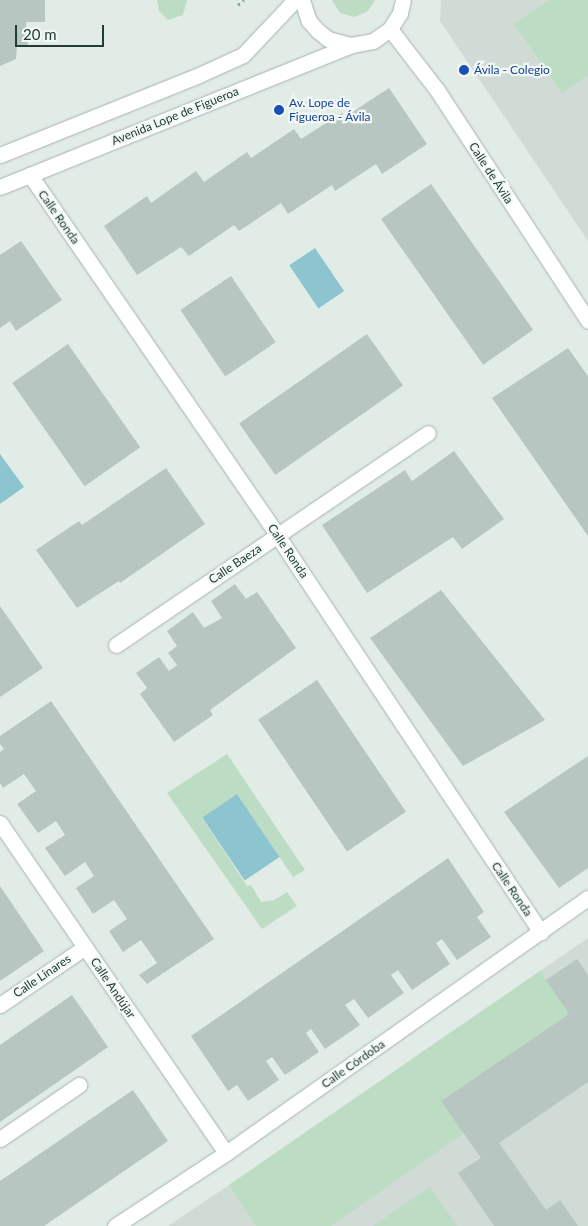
<!DOCTYPE html>
<html>
<head>
<meta charset="utf-8">
<style>
  body { margin:0 }
  #map { position:relative; width:588px; height:1226px; overflow:hidden; background:#e2ece7; font-family:Lato,sans-serif }
  div>[style] { position:absolute }
  .built>* { inset:0; background:#d0dbd6 }
  .green>* { inset:0; background:#bcdcc4 }
  .water>* { inset:0; background:#8cc4cf; transform-origin:0 0 }
  .building>* { inset:0; background:#b7c6c0; transform-origin:0 0 }
  .path>* { height:3px; margin-top:-1.5px; transform-origin:0; background:repeating-linear-gradient(90deg,#84aea1 0 2.5px,transparent 0 6.5px) }
  .roads { filter:drop-shadow(0 0 1px #a5b4ae) drop-shadow(0 0 1px #a5b4ae) }
  .street>* { height:15px; margin:-7.5px; padding:0 7.5px; transform-origin:7.5px; border-radius:7.5px; background:#fff }
  .dots>* { width:14px; height:14px; translate:-50% -50%; box-sizing:border-box; border:2px solid #f2f8f5; border-radius:50% }
  span { translate:-50% -50%; white-space:nowrap; text-align:center; line-height:1.15; -webkit-text-stroke:4.5px #f2f8f5; paint-order:stroke }
  .transit-label { font-size:12px; color:#164399 }
  .left { translate:0 -50%; text-align:left }
  .street-label { font-size:12px; color:#233c35 }
  .scale { position:absolute; left:15px; top:25px; width:89px; height:22px; box-sizing:border-box; border:2px solid #233c35; border-top:0; padding-left:6px; font-size:15px; line-height:18px; white-space:nowrap; color:#233c35; -webkit-text-stroke:4px #f2f8f5; paint-order:stroke }
</style>
</head>
<body>
<div id="map">
  <div class="built">
    <i style="clip-path:polygon(441px 0,588px 0,588px 241px,440px 21px)"></i>
    <i style="clip-path:polygon(588px 938px,588px 1226px,168px 1226px,229px 1185px)"></i>
  </div>
  <div class="green">
    <i style="clip-path:polygon(157px 0,187px 0,183px 15px,168px 20px,159px 11px)"></i>
    <i style="clip-path:polygon(332px 0,375px 0,368px 11px,355px 17px,340px 13px)"></i>
    <i style="clip-path:polygon(549px 0,588px 0,588px 75px,562px 93px,514px 24px)"></i>
    <i style="clip-path:polygon(227px 754px,305px 870px,293px 877px,237px 794px,202px 818px,247px 886px,251px 885px,261px 902px,274px 900px,287px 892px,297px 906px,262px 929px,167px 793px)"></i>
    <i style="clip-path:polygon(540px 971px,569px 1014px,442px 1100px,464px 1133px,331px 1226px,256px 1226px,229px 1185px)"></i>
    <i style="clip-path:polygon(430px 1187px,457px 1226px,373px 1226px)"></i>
  </div>
  <div class="water">
    <i style="left:315px;top:248px;width:52px;height:31px;rotate:56deg"></i>
    <i style="clip-path:polygon(0 454px,24px 487px,0 504px)"></i>
    <i style="left:237px;top:794px;width:76px;height:42px;rotate:56deg"></i>
  </div>
  <div class="building">
    <i style="clip-path:polygon(0 0,45px 0,45px 22px,26px 22px,28px 46px,17px 46px,16px 59px,0 66px)"></i>
    <i style="clip-path:polygon(389px 88px,427px 144px,382px 174px,376px 164px,335px 191px,332px 185px,288px 214px,281px 203px,239px 231px,234px 225px,189px 256px,181px 247px,137px 275px,104px 226px,147px 196px,151px 203px,196px 171px,204px 182px,247px 152px,251px 158px,294px 129px,301px 139px,342px 113px,345px 117px)"></i>
    <i style="left:431px;top:184px;width:178px;height:61px;rotate:55deg"></i>
    <i style="clip-path:polygon(21px 241px,62px 300px,16px 331px,10px 321px,0 328px,0 255px)"></i>
    <i style="left:231px;top:276px;width:80px;height:61px;rotate:56deg"></i>
    <i style="left:367px;top:334px;width:63px;height:156px;rotate:55deg"></i>
    <i style="left:68px;top:344px;width:126px;height:68px;rotate:55deg"></i>
    <i style="clip-path:polygon(568px 348px,588px 376px,588px 536px,492px 398px)"></i>
    <i style="clip-path:polygon(454px 451px,504px 519px,462px 549px,453px 537px,367px 593px,322px 525px,405px 470px,412px 481px)"></i>
    <i style="clip-path:polygon(166px 468px,205px 524px,120px 583px,119px 581px,77px 608px,36px 550px,79px 521px,82px 525px)"></i>
    <i style="clip-path:polygon(235px 584px,246px 599px,257px 592px,296px 648px,210px 710px,213px 715px,174px 742px,140px 694px,147px 688px,136px 673px,159px 657px,169px 671px,177px 665px,168px 653px,177px 646px,167px 631px,193px 612px,204px 628px,222px 618px,211px 601px)"></i>
    <i style="clip-path:polygon(441px 590px,545px 720px,463px 766px,370px 638px)"></i>
    <i style="clip-path:polygon(0 606px,43px 668px,0 697px)"></i>
    <i style="left:317px;top:680px;width:159px;height:71px;rotate:56deg"></i>
    <i style="clip-path:polygon(51px 701px,214px 939px,147px 984px,139px 975px,157px 963px,141px 940px,123px 952px,109px 931px,127px 919px,114px 900px,93px 914px,76px 888px,94px 876px,85px 862px,65px 876px,45px 848px,65px 835px,56px 821px,38px 833px,17px 804px,36px 791px,24px 774px,3px 788px,0 783px,0 752px,4px 749px,0 744px,0 736px)"></i>
    <i style="clip-path:polygon(588px 756px,588px 868px,559px 888px,504px 812px)"></i>
    <i style="clip-path:polygon(448px 858px,484px 912px,477px 917px,491px 937px,457px 960px,442px 939px,436px 943px,450px 964px,412px 990px,398px 970px,391px 975px,404px 993px,368px 1018px,354px 999px,345px 1005px,360px 1025px,325px 1049px,311px 1029px,306px 1033px,319px 1052px,285px 1075px,272px 1057px,266px 1061px,279px 1080px,248px 1101px,237px 1085px,228px 1091px,191px 1036px)"></i>
    <i style="clip-path:polygon(0 886px,44px 951px,0 981px)"></i>
    <i style="clip-path:polygon(577px 959px,588px 975px,588px 1082px,499px 1143px,546px 1210px,560px 1200px,578px 1226px,494px 1226px,458px 1173px,481px 1158px,441px 1101px,569px 1014px,546px 980px)"></i>
    <i style="clip-path:polygon(72px 995px,108px 1047px,0 1122px,0 1045px)"></i>
    <i style="clip-path:polygon(133px 1090px,168px 1141px,44px 1226px,0 1226px,0 1181px)"></i>
  </div>
  <div class="path">
    <i style="left:238px;top:5px;width:8px;rotate:-40deg"></i>
  </div>
  <div class="roads">
    <div class="street">
      <i style="left:302px;top:0;width:22px;rotate:72deg"></i>
      <i style="left:309px;top:21px;width:13px;rotate:48deg"></i>
      <i style="left:318px;top:31px;width:13px;rotate:39deg"></i>
      <i style="left:328px;top:39px;width:24px;rotate:15deg"></i>
      <i style="left:351px;top:45px;width:22px;rotate:-10deg"></i>
      <i style="left:373px;top:41px;width:21px;rotate:-35deg"></i>
      <i style="left:390px;top:29px;width:19px;rotate:-58deg"></i>
      <i style="left:400px;top:13px;width:13px;rotate:-77deg"></i>
      <i style="left:390px;top:29px;width:77px;rotate:52.4deg"></i>
      <i style="left:437px;top:90px;width:276px;rotate:56.8deg"></i>
      <i style="left:0;top:155px;width:214px;rotate:-21.9deg"></i>
      <i style="left:199px;top:75px;width:48px;rotate:-24.4deg"></i>
      <i style="left:243px;top:55px;width:76px;rotate:-46.6deg"></i>
      <i style="left:30px;top:175px;width:437px;rotate:55.5deg"></i>
      <i style="left:277px;top:535px;width:477px;rotate:56.4deg"></i>
      <i style="left:0;top:187px;width:379px;rotate:-22deg"></i>
      <i style="left:116px;top:645px;width:377px;rotate:-34.2deg"></i>
      <i style="left:0;top:823px;width:400px;rotate:55.6deg"></i>
      <i style="left:0;top:1005px;width:103px;rotate:-34.3deg"></i>
      <i style="left:0;top:1139px;width:96px;rotate:-34.4deg"></i>
      <i style="left:115px;top:1226px;width:133px;rotate:-33.3deg"></i>
      <i style="left:226px;top:1153px;width:443px;rotate:-35.2deg"></i>
    </div>
  </div>
  <div class="dots">
    <i style="left:464px;top:70px;background:#1a4fb4"></i>
    <i style="left:279px;top:110px;background:#1a4fb4"></i>
  </div>
  <div class="transit-label">
    <span class="left" style="left:474px;top:70px">Ávila - Colegio</span>
    <span class="left" style="left:289px;top:110px">Av. Lope de<br>Figueroa - Ávila</span>
  </div>
  <div class="street-label">
    <span style="left:175px;top:116px;rotate:-22deg">Avenida Lope de Figueroa</span>
    <span style="left:491px;top:173px;rotate:57deg">Calle de Ávila</span>
    <span style="left:59px;top:217px;rotate:55deg">Calle Ronda</span>
    <span style="left:288px;top:551px;rotate:56deg">Calle Ronda</span>
    <span style="left:235px;top:564px;rotate:-34deg">Calle Baeza</span>
    <span style="left:512px;top:889px;rotate:56deg">Calle Ronda</span>
    <span style="left:42px;top:976px;rotate:-34deg">Calle Linares</span>
    <span style="left:113px;top:988px;rotate:56deg">Calle Andújar</span>
    <span style="left:353px;top:1064px;rotate:-35deg">Calle Córdoba</span>
  </div>
  <div class="scale">20 m</div>
</div>
</body>
</html>
